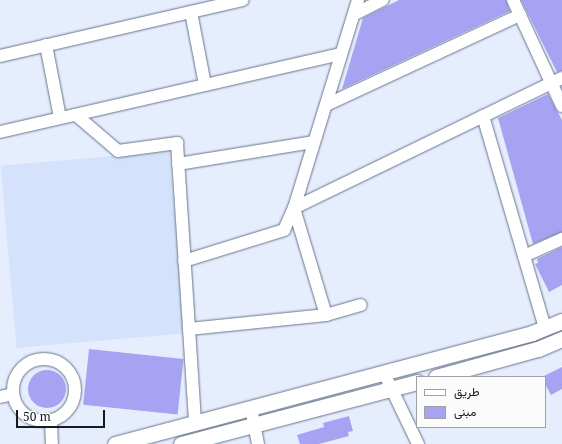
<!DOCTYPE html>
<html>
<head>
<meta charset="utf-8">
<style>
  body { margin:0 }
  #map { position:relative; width:562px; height:444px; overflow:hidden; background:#e6eefe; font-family:"Noto Serif",Vazirmatn,serif }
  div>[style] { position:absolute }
  .built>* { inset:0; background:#d4e2fc; transform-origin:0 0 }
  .building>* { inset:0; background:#a8a2f3; transform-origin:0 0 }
  .round { border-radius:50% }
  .roads { filter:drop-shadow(0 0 1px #68748b) drop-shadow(0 0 1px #68748b) }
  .minor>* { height:12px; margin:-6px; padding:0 6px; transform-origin:6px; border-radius:6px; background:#fff }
  .minor>.ring { margin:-6px; padding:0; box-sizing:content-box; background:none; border:12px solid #fff; border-radius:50% }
  .tertiary>* { height:15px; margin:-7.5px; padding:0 7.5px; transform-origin:7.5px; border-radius:7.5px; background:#fff }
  span { translate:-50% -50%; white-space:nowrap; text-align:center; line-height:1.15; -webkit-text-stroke:4px #fbfbfb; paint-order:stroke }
  .legend { position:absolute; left:416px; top:376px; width:130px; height:52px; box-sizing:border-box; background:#fbfbfb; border:1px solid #9fa1a5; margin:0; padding:5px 7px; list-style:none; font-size:12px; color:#151a23 }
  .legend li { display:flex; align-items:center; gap:8px; height:20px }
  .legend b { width:20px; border:1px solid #9fa1a5 }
  .scale { position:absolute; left:16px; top:410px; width:89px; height:18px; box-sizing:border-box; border:2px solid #151a23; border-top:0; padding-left:5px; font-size:12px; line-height:14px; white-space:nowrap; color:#151a23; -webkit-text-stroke:3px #fbfbfb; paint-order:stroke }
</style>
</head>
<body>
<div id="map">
  <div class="built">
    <i style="left:169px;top:151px;width:183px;height:169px;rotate:85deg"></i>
  </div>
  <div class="building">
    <i style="clip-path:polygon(399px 0,506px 0,510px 11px,342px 89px,363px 18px)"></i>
    <i style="clip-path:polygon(521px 0,562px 0,562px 71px,557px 72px)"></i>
    <i style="clip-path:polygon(548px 94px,562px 120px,562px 232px,533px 244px,498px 118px)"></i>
    <i style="clip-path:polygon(562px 247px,562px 285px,549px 292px,535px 264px,538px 263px,537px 259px)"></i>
    <i style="left:89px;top:349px;width:95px;height:56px;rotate:6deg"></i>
    <i style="clip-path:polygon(562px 367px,562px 389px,551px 395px,545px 384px,545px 377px,542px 377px)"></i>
    <i class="round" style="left:28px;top:370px;width:38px;height:38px"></i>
    <i style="clip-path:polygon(349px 416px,353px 431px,348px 432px,349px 436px,319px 444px,300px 444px,297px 435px,324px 427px,323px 423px)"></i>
  </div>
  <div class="roads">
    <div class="minor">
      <i style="left:513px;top:0;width:117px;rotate:65.2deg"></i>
      <i style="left:191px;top:12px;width:74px;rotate:79.1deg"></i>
      <i style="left:355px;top:14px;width:31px;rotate:-27deg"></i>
      <i style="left:46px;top:45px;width:74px;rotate:79.1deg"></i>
      <i style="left:0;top:56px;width:249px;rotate:-13deg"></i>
      <i style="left:326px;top:105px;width:214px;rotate:-24.9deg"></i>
      <i style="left:76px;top:115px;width:55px;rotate:40.6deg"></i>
      <i style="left:118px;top:151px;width:60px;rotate:-7.7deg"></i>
      <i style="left:177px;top:143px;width:281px;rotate:86.3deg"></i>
      <i style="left:483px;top:116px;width:221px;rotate:73.7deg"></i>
      <i style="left:0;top:132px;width:350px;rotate:-12.9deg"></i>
      <i style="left:178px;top:164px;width:138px;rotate:-9.2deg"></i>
      <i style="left:524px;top:256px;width:42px;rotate:-24.1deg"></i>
      <i style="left:184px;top:261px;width:105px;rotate:-17.2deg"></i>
      <i style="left:284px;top:230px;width:24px;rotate:-66deg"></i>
      <i style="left:294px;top:208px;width:298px;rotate:-25.9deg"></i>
      <i style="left:326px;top:315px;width:112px;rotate:-106.7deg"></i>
      <i style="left:294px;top:208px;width:218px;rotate:-72.9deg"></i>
      <i style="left:189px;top:329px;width:138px;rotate:-5.8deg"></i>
      <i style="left:326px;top:315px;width:36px;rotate:-16deg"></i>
      <i class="ring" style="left:13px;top:359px;width:50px;height:50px"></i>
      <i style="left:384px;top:373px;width:79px;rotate:64.4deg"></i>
      <i style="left:0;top:397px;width:13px;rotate:-13deg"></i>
      <i style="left:251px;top:408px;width:37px;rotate:79deg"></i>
      <i style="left:51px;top:420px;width:24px;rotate:88deg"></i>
    </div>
    <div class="tertiary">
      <i style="left:436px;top:377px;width:106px;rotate:-15.4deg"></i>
      <i style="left:538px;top:349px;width:26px;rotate:-23deg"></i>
      <i style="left:115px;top:444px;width:432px;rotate:-14.9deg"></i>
      <i style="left:532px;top:333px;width:32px;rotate:-22deg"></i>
      <i style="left:181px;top:444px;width:244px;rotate:-14.7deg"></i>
    </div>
  </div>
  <ul class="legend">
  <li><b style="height:5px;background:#fff"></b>طريق</li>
  <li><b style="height:11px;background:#a8a2f3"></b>مبنى</li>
  </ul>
  <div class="scale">50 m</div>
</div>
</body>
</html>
